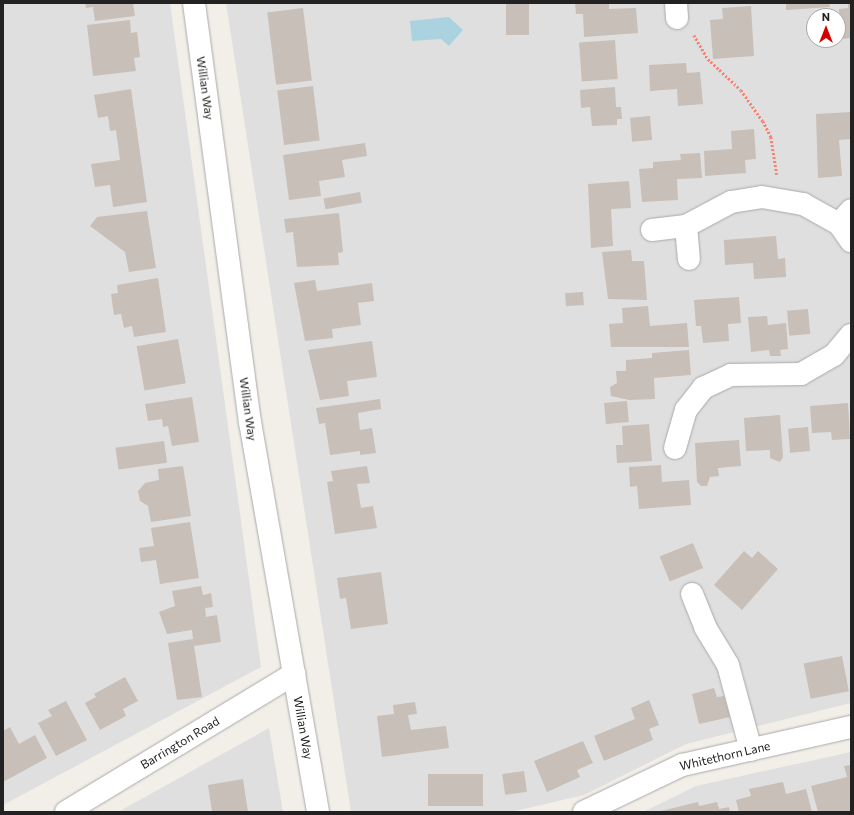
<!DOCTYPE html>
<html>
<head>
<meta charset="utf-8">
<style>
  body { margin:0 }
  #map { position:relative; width:854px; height:815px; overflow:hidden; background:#f2efe9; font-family:Commissioner,sans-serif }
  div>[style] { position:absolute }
  .residential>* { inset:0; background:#e0dfdf }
  .water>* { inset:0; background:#aad3df }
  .building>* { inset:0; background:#c7bfb8; transform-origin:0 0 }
  .path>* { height:2.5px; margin-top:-1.25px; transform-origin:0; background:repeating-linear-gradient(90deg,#fa8072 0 2px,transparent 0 4px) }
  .roads { filter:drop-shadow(0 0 1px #a9a9a9) drop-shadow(0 0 1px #a9a9a9) }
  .minor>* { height:22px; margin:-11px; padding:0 11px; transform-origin:11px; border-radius:11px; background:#fff }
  span { translate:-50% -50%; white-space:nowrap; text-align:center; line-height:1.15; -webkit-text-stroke:3px #fff; paint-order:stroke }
  .street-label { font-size:12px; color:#222 }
  .frame { position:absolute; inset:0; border:4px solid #222; pointer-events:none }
  .north { position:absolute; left:806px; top:8px; width:40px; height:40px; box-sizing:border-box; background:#fff; border:1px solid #a7a7a7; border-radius:50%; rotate:0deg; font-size:11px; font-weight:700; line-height:16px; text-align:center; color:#222 }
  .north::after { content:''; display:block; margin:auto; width:14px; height:18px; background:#d40000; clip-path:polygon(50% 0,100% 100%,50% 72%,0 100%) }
</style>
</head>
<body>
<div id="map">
  <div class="residential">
    <i style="clip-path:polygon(3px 3px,170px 3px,261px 667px,3px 805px)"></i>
    <i style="clip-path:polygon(evenodd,226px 3px,851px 3px,851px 703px,686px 744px,584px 795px,511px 812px,351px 812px,226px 3px,814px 16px,838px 16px,838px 40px,814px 40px,814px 16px)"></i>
    <i style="clip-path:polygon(269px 728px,283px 812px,118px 812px)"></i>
    <i style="clip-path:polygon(851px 752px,851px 812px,643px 812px,696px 786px)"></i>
  </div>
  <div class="water">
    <i style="clip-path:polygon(449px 17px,463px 30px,449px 46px,441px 39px,412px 41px,410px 21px)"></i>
  </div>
  <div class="building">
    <i style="clip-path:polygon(85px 3px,133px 3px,135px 16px,95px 21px,93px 7px,86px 8px)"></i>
    <i style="left:506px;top:3px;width:23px;height:32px"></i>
    <i style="clip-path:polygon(575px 3px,609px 3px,609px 9px,636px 8px,638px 33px,584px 37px,583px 14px,576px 14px)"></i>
    <i style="clip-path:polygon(786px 3px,829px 3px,830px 7px,786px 10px)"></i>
    <i style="clip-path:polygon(848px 3px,851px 3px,851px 38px,841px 39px,839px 9px,848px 8px)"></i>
    <i style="clip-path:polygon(751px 6px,754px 56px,713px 59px,710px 20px,723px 19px,722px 8px)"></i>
    <i style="left:303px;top:8px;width:73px;height:36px;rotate:83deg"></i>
    <i style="clip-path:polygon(130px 20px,131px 33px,137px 32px,140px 57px,134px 58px,136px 71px,93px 76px,87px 25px)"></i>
    <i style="left:615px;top:40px;width:39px;height:36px;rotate:86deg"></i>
    <i style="clip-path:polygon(686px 63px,687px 73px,700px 72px,703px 104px,678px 106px,677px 89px,650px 91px,649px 65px)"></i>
    <i style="left:313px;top:86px;width:55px;height:36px;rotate:83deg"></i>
    <i style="clip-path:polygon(615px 87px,616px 107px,621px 107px,622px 119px,617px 119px,617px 125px,592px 126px,590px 107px,581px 108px,580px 90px)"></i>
    <i style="clip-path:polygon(131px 89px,147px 202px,113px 207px,110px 185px,95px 187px,91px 164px,120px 160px,116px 130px,110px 131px,108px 116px,98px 118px,94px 95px)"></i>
    <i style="clip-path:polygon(851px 112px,851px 139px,839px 140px,842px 176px,818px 178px,816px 114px)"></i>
    <i style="left:650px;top:116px;width:24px;height:20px;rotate:85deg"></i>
    <i style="clip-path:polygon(754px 129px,756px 159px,745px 160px,746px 173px,705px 176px,704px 151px,732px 149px,731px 131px)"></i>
    <i style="clip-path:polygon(365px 143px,367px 156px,342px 160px,345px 177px,319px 181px,321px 196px,289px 200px,283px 155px)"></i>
    <i style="clip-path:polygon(700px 153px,702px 178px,677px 179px,678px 200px,642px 202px,639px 169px,653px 168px,653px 162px,681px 160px,680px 154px)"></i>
    <i style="clip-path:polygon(629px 181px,631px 208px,611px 209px,613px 246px,591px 248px,588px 184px)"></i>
    <i style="left:360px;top:192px;width:11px;height:37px;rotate:80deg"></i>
    <i style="clip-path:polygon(147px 211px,156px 268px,129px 272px,125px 252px,90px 226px,97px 217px)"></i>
    <i style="clip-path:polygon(339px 213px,343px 252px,338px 253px,339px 265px,297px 267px,293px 232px,286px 233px,284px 219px)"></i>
    <i style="clip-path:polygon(776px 236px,778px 259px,785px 258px,786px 277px,754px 279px,753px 263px,725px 265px,724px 240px)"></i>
    <i style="clip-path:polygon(631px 250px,632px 261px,644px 261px,647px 300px,608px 299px,602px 252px)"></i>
    <i style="clip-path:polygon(158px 278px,166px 332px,134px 337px,132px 326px,124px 328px,121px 314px,114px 315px,111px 294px,118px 293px,117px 285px)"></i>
    <i style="clip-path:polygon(315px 280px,317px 291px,372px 283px,374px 301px,358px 303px,361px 325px,332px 329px,333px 338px,305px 341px,294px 283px)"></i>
    <i style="left:583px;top:292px;width:13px;height:18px;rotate:86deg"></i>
    <i style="clip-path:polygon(739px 297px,741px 323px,728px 324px,729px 341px,703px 343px,701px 326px,696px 326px,694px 300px)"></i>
    <i style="clip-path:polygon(648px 306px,650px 326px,687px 323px,689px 347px,611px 347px,609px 324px,623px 323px,622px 308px)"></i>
    <i style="left:808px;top:309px;width:25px;height:21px;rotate:85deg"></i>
    <i style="clip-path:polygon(767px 316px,768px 325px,786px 323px,788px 349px,780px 350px,781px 356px,770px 356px,769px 350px,751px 352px,748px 317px)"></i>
    <i style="left:178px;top:339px;width:45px;height:42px;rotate:80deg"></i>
    <i style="clip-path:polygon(372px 341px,377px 377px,347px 381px,349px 396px,320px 400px,308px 350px)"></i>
    <i style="clip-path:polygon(689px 350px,691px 375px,654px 378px,655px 399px,629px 400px,611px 396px,610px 387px,617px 383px,616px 371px,626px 371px,626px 360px,652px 358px,652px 353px)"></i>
    <i style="clip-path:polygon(192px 397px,199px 442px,172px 446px,168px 426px,163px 427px,162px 419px,148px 421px,145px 404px)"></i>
    <i style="clip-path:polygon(380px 399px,381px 409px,358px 413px,360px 430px,372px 428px,376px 453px,360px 455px,360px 451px,330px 455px,325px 423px,319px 424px,316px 408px)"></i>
    <i style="left:627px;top:401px;width:21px;height:23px;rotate:85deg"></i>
    <i style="clip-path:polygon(848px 403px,850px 439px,832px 440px,831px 432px,812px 433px,810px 406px)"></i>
    <i style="clip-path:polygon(780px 415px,783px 457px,780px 462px,770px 458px,770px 450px,746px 451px,744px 418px)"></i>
    <i style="clip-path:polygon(649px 424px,652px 461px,617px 463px,616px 445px,623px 445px,622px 426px)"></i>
    <i style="left:808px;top:427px;width:24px;height:20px;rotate:85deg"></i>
    <i style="clip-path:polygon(739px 440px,741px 466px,718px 468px,719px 476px,710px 477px,707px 486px,701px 486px,697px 482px,695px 443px)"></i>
    <i style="left:164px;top:441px;width:22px;height:49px;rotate:82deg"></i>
    <i style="clip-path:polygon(661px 465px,662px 482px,689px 480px,691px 505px,639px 509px,637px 486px,630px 487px,629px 467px)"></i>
    <i style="clip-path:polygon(183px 466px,191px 516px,151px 522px,148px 506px,140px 501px,138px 491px,145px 483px,159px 480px,158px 469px)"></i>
    <i style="clip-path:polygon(367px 466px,370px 483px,357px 484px,361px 508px,373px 506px,377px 528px,335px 534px,327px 482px,333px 481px,331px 471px)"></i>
    <i style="clip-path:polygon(190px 522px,199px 578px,160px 584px,156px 560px,141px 562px,139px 548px,154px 546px,151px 528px)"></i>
    <i style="left:693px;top:543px;width:27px;height:36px;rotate:68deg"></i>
    <i style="clip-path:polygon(744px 551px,752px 558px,758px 551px,778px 569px,742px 610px,714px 585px)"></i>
    <i style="clip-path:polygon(381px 572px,388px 624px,351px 629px,346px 598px,340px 599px,337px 578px)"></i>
    <i style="clip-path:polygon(201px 586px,203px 595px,211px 593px,213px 607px,205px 608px,206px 617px,217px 615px,221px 642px,194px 646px,202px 697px,177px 700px,168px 643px,193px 639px,192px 630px,167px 634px,159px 612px,175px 606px,172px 591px)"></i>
    <i style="left:842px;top:656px;width:36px;height:39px;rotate:79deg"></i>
    <i style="clip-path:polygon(125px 677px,138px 701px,123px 709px,126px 716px,100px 730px,85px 703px,96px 697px,94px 694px)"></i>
    <i style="clip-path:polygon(714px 688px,717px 697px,724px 696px,730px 717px,699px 724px,692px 694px)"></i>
    <i style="clip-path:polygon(649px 700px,659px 725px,649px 729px,653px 740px,604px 761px,594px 736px,635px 719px,631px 708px)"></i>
    <i style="clip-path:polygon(66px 701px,87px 740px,56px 756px,38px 723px,52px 716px,48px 710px)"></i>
    <i style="clip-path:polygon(415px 702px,417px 714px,408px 715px,411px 730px,446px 726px,449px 748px,382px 757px,377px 716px,394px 714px,393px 705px)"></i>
    <i style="clip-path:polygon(10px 727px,19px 744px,35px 735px,47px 758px,3px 782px,3px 731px)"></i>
    <i style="clip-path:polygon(583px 741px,593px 763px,577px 770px,580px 777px,547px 792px,534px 761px)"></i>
    <i style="clip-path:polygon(851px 765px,851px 812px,818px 812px,811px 786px,847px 777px,844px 766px)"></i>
    <i style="left:524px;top:771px;width:21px;height:22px;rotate:82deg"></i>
    <i style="left:428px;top:774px;width:55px;height:32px"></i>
    <i style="clip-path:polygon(243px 779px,248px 812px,212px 812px,208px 785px)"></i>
    <i style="clip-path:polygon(783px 782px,786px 794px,806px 789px,812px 812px,739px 812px,736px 800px,751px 796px,749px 789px)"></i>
    <i style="clip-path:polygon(698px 802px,699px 806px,717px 802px,719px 809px,729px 807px,730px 812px,657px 812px)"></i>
  </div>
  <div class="path">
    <i style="left:694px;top:35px;width:28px;rotate:60deg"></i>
    <i style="left:708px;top:59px;width:45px;rotate:43.2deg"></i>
    <i style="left:741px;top:90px;width:38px;rotate:55deg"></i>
    <i style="left:763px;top:121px;width:18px;rotate:63deg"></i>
    <i style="left:771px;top:137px;width:38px;rotate:81deg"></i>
  </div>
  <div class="roads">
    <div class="minor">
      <i style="left:194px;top:3px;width:423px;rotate:82.4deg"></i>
      <i style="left:250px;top:422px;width:396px;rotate:80.1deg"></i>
      <i style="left:676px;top:3px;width:15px;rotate:86deg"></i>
      <i style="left:839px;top:224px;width:21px;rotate:55deg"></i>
      <i style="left:686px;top:226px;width:33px;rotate:85deg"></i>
      <i style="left:652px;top:230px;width:34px;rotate:-7deg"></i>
      <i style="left:686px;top:226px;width:51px;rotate:-28.1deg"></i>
      <i style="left:731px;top:202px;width:31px;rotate:-9deg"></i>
      <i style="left:762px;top:197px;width:42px;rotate:9.7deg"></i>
      <i style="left:803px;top:204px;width:41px;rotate:29.1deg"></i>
      <i style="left:839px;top:224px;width:18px;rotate:-49deg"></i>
      <i style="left:675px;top:448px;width:40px;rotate:-74deg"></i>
      <i style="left:686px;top:410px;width:28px;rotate:-52deg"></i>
      <i style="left:703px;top:388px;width:31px;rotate:-25deg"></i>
      <i style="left:731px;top:375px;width:70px;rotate:-0.8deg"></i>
      <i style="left:801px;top:374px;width:38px;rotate:-30deg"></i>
      <i style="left:834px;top:355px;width:26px;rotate:-50deg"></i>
      <i style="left:692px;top:594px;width:35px;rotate:68deg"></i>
      <i style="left:705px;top:627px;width:44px;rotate:58.8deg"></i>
      <i style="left:728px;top:665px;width:88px;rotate:74.9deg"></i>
      <i style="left:66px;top:812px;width:267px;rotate:-31.2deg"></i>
      <i style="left:584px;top:812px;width:109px;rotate:-25.6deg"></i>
      <i style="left:682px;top:765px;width:173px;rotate:-12.7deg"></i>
    </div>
  </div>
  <div class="street-label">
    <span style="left:205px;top:88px;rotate:82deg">Willian Way</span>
    <span style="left:248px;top:409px;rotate:82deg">Willian Way</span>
    <span style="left:303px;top:728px;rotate:80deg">Willian Way</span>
    <span style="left:180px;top:743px;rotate:-31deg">Barrington Road</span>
    <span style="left:725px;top:756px;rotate:-13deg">Whitethorn Lane</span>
  </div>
  <div class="frame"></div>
  <div class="north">N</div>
</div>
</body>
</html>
